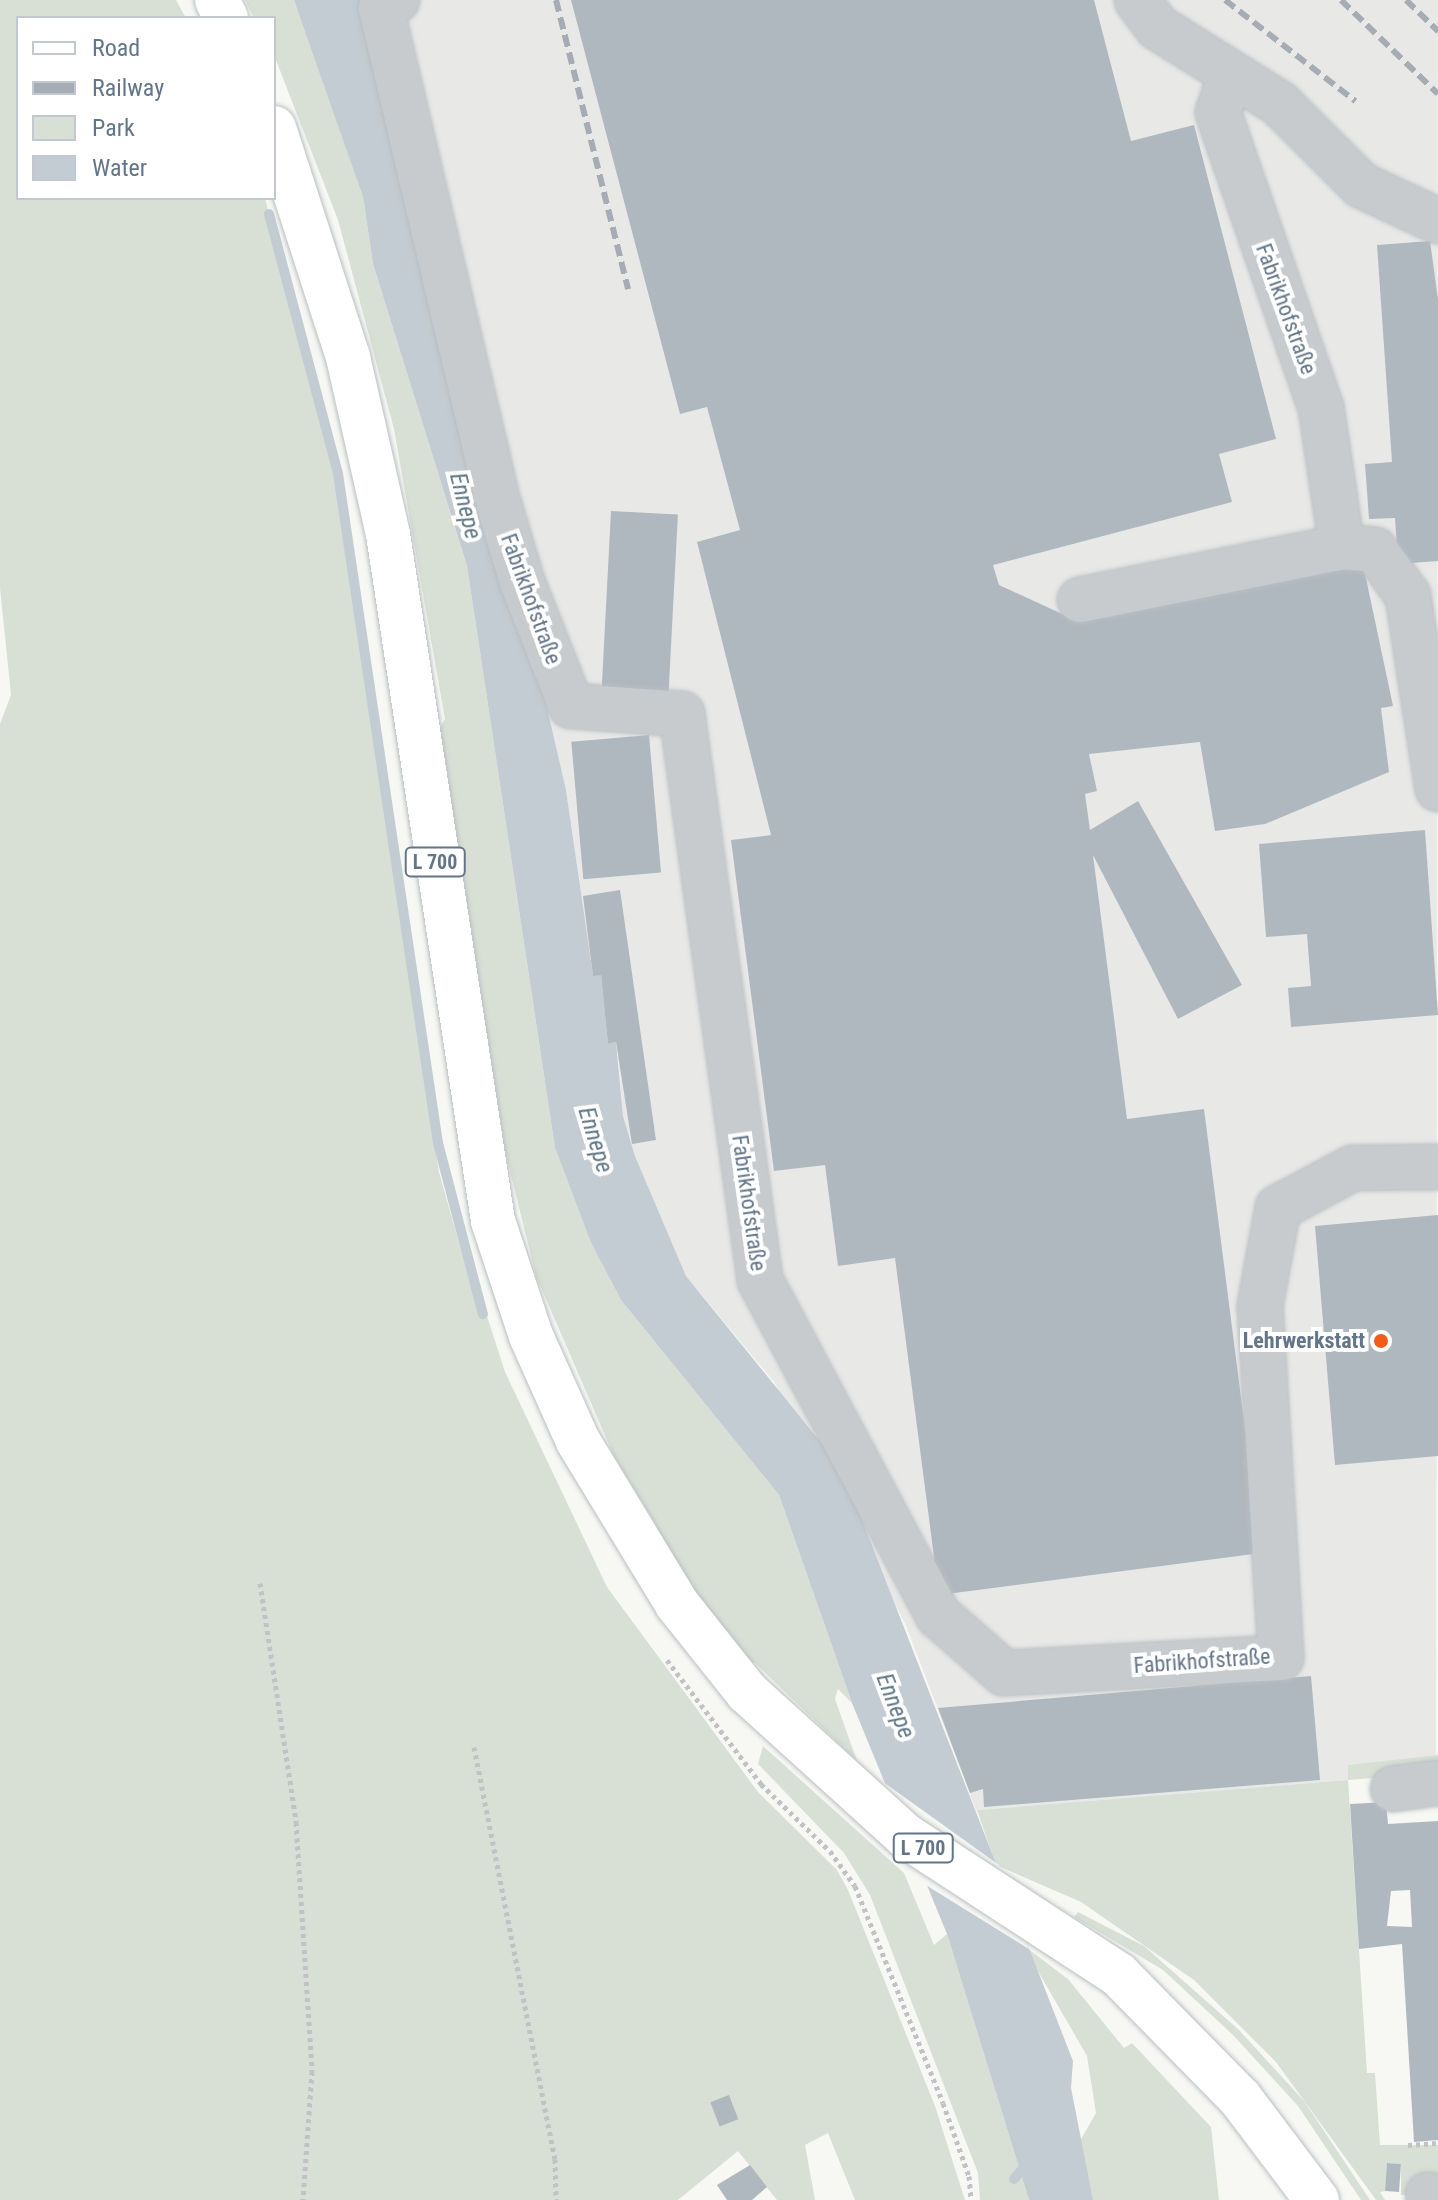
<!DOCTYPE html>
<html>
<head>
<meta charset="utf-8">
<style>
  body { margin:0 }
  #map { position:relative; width:1438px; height:2200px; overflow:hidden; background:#f7f8f4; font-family:"Roboto Condensed",sans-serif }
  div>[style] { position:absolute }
  .built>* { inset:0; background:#e8e9e7 }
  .green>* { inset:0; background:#d8e0d5 }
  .water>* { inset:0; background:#c3ccd2 }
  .pier>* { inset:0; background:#f7f8f4 }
  .stream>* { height:10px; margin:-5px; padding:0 5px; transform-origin:5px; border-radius:5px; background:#c3ccd2 }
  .building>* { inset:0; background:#b0b8bf; transform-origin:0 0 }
  .path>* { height:5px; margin-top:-2.5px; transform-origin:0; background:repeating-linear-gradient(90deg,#c0c2c5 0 4px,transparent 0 8px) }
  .roads { filter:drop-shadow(0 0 2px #babec2) drop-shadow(0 0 2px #babec2) }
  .minor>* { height:44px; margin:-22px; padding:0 22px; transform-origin:22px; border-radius:22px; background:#c7cbce }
  .major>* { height:44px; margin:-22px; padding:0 22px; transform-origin:22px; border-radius:22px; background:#fff }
  .rail>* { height:6px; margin-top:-3px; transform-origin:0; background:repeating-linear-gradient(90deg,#a6acb3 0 12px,transparent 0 18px) }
  .dots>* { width:22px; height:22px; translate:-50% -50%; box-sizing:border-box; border:4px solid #fff; border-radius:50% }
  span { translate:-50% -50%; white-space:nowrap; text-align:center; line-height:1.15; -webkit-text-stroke:8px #fff; paint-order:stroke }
  .shield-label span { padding:2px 6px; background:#fff; border:2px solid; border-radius:6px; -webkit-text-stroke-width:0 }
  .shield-label { font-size:20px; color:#637588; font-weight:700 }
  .street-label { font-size:22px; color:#637588 }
  .poi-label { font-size:22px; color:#637588; font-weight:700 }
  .right { translate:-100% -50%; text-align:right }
  .water-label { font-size:24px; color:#5f7784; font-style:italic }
  .legend { position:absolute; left:16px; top:16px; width:260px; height:184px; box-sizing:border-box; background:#fff; border:2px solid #c1c8cf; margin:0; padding:10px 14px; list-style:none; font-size:24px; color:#637588 }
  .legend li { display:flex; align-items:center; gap:16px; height:40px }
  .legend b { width:40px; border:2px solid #c1c8cf }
</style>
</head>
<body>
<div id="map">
  <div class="built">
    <i style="clip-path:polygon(363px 0,1438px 0,1436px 1757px,1348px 1765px,1348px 1780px,976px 1810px,905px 1623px,774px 1382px,686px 1276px,635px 1156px,623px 1116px,617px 1043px,608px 1044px,593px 976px,566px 790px)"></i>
  </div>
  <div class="green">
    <i style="clip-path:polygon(0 0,176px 0,186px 18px,18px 18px,18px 198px,265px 198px,335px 474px,439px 1172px,480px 1318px,487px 1316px,505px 1372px,607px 1587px,758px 1792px,837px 1870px,848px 1890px,935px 2106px,965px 2200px,855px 2200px,828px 2133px,805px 2145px,815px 2200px,777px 2200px,738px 2151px,678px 2200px,0 2200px,0 724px,11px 695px,0 588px)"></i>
    <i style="clip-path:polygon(245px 0,294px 0,309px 39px,363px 197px,373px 264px,467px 566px,555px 1148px,591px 1243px,621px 1300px,779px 1495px,852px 1703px,838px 1689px,835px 1699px,857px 1761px,754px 1662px,748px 1667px,716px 1627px,651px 1529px,656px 1525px,614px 1456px,536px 1276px,505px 1151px,440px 728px,445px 719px,394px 429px,338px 220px,274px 55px,274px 18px,254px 18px)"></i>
    <i style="clip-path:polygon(763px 1746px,904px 1873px,934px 1945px,947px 1934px,1029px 2200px,980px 2200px,978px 2173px,870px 1895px,844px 1853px,758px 1764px)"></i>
    <i style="clip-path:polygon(1438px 1755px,1438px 1773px,1348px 1780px,1367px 2073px,1375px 2073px,1380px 2145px,1438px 2145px,1438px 2177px,1411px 2195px,1401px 2195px,1401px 2164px,1387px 2163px,1386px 2191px,1380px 2192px,1385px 2200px,1376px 2200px,1276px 2062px,1194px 1980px,1081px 1902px,996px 1865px,977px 1810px,1348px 1780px,1348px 1765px)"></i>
    <i style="clip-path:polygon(1078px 1912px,1144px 1946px,1239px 2030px,1304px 2101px,1370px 2200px,1361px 2200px,1298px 2106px,1233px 2035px,1163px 1970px,1074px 1917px)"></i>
    <i style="clip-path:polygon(1023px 1945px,1068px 1979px,1124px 2048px,1132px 2043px,1211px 2127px,1219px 2200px,1093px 2200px,1080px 2141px,1096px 2113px,1087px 2056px)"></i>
  </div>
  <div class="water">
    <i style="clip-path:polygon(294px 0,363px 0,531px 639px,566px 790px,593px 975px,601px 975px,608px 1044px,616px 1042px,623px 1116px,635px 1156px,686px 1276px,823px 1445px,850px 1489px,1073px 2061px,1071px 2088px,1093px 2200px,1029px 2200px,947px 1934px,852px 1703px,779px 1495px,621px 1300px,591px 1243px,555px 1148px,467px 566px,373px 264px,363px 197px)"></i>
  </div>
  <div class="pier">
    <i style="clip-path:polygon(879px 1779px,999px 1865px,1029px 1949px,921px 1882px)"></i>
  </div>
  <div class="stream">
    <i style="left:269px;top:214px;width:269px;rotate:75.1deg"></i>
    <i style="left:338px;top:474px;width:676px;rotate:81.5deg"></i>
    <i style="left:438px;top:1143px;width:177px;rotate:75.3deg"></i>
    <i style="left:1014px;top:2179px;width:23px;rotate:-49deg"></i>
  </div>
  <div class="building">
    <i style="clip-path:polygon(571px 0,1094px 0,1131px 141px,1194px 125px,1276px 439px,1219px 454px,1232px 502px,993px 565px,999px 585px,1071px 618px,1363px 564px,1393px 706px,1381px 708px,1389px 772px,1265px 824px,1215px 831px,1200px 742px,1089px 754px,1097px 791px,1085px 794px,1090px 830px,1138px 801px,1242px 985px,1178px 1019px,1093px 855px,1127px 1119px,1204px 1109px,1261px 1553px,939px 1595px,895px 1258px,838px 1266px,825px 1165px,774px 1171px,731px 840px,771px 835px,697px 542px,740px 530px,707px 407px,680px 414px)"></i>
    <i style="clip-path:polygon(1430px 241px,1438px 299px,1438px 561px,1398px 564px,1395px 518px,1369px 519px,1365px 464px,1392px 462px,1377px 245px)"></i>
    <i style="left:611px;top:511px;width:67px;height:177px;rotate:3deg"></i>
    <i style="left:649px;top:735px;width:138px;height:78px;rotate:85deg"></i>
    <i style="clip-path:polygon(1425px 830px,1438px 1015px,1291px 1027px,1288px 988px,1311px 986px,1307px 934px,1266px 937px,1259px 844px)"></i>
    <i style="clip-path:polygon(620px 890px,656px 1140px,632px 1144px,616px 1042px,608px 1044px,601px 975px,593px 976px,583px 896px)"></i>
    <i style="clip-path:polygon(1438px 1215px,1438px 1456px,1335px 1465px,1315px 1226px)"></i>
    <i style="clip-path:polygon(1311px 1676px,1320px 1780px,984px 1807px,983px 1789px,970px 1793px,938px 1708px)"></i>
    <i style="clip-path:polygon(evenodd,1386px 1802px,1388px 1824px,1438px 1821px,1438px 2140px,1414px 2142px,1402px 1944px,1359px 1949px,1350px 1804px,1386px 1802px,1410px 1890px,1412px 1927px,1387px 1926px,1391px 1891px,1410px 1890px)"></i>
    <i style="left:729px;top:2095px;width:26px;height:20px;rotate:69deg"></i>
    <i style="left:1387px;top:2163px;width:14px;height:28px;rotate:4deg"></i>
    <i style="clip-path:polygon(750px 2165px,767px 2187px,752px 2200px,727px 2200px,717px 2185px)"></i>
  </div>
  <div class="path">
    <i style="left:260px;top:1583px;width:242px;rotate:81.4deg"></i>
    <i style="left:296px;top:1822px;width:250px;rotate:86.3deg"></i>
    <i style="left:312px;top:2071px;width:129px;rotate:94deg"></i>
    <i style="left:667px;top:1660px;width:156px;rotate:52.8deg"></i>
    <i style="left:761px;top:1784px;width:96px;rotate:44.2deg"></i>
    <i style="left:830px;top:1851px;width:43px;rotate:54.5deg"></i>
    <i style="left:855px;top:1886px;width:234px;rotate:67.9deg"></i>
    <i style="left:943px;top:2103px;width:77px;rotate:70.4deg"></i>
    <i style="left:969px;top:2176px;width:24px;rotate:85deg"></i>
    <i style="left:474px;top:1747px;width:420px;rotate:78.9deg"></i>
    <i style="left:555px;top:2159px;width:41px;rotate:88.6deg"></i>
    <i style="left:1408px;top:2145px;width:30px;rotate:-4deg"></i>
  </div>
  <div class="roads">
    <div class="minor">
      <i style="left:397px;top:0;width:18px;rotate:153deg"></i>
      <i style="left:381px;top:8px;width:497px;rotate:76.7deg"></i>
      <i style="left:495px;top:492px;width:94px;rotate:73.3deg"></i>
      <i style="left:522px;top:582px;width:133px;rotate:68.4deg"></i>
      <i style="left:571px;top:706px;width:111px;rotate:4.1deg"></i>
      <i style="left:682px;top:714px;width:571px;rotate:82.15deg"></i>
      <i style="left:760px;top:1280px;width:381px;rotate:62deg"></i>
      <i style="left:939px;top:1616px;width:86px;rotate:41.2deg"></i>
      <i style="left:1004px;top:1673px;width:277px;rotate:-3.1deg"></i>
      <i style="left:1281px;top:1658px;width:353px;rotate:-93.4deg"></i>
      <i style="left:1260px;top:1306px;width:100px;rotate:-79.6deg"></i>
      <i style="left:1278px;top:1208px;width:85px;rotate:-28.1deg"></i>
      <i style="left:1353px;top:1168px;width:85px;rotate:-0.7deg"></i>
      <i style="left:1137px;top:0;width:34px;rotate:53deg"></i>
      <i style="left:1157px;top:27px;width:145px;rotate:32deg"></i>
      <i style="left:1280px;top:104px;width:115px;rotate:45deg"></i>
      <i style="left:1361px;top:185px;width:85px;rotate:25.1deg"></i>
      <i style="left:1230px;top:78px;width:36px;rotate:109deg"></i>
      <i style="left:1218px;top:112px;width:312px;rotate:70.8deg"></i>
      <i style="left:1321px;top:407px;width:142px;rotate:81.5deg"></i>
      <i style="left:1342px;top:547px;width:33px;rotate:5deg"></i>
      <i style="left:1375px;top:550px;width:57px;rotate:54.3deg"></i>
      <i style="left:1408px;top:596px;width:195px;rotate:81.2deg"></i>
      <i style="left:1080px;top:600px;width:267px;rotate:-11.4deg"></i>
      <i style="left:1393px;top:1789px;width:45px;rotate:-7.6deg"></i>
      <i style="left:1428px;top:2195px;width:6px;rotate:59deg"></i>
    </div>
    <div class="major">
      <i style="left:217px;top:0;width:20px;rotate:63deg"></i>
      <i style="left:274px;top:128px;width:241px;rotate:72.1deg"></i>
      <i style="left:348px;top:357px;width:181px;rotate:77.3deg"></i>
      <i style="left:388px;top:534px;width:695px;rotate:81.31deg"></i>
      <i style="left:493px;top:1221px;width:121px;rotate:71.7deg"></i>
      <i style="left:531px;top:1336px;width:115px;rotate:65.9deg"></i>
      <i style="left:578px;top:1441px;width:191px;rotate:58.7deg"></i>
      <i style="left:677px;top:1604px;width:112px;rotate:51.5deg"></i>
      <i style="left:747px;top:1692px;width:215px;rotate:42.2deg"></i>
      <i style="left:906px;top:1836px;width:254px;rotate:33.1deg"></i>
      <i style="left:1119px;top:1975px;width:173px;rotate:45.5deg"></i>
      <i style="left:1240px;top:2098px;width:128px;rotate:53deg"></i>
    </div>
  </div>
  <div class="rail">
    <i style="left:556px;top:0;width:298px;rotate:76deg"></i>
    <i style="left:1225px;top:0;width:165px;rotate:37.8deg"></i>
    <i style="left:1341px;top:0;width:135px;rotate:44.1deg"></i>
    <i style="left:1406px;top:0;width:45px;rotate:44.1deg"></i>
  </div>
  <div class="dots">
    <i style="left:1381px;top:1341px;background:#f45b17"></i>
  </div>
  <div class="shield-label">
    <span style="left:435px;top:862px">L 700</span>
    <span style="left:923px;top:1848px">L 700</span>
  </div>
  <div class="street-label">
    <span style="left:1286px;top:309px;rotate:70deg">Fabrikhofstraße</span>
    <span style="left:531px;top:599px;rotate:70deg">Fabrikhofstraße</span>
    <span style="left:749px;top:1203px;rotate:82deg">Fabrikhofstraße</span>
    <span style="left:1202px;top:1661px;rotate:-4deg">Fabrikhofstraße</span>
  </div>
  <div class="poi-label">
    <span class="right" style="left:1365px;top:1341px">Lehrwerkstatt</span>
  </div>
  <div class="water-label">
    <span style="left:465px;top:506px;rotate:76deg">Ennepe</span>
    <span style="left:595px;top:1140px;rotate:73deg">Ennepe</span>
    <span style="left:895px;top:1706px;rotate:69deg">Ennepe</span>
  </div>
  <ul class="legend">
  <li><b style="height:10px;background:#fff"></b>Road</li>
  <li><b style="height:10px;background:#a6acb3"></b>Railway</li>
  <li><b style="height:22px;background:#d8e0d5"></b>Park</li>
  <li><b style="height:22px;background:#c3ccd2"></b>Water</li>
  </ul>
</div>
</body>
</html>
